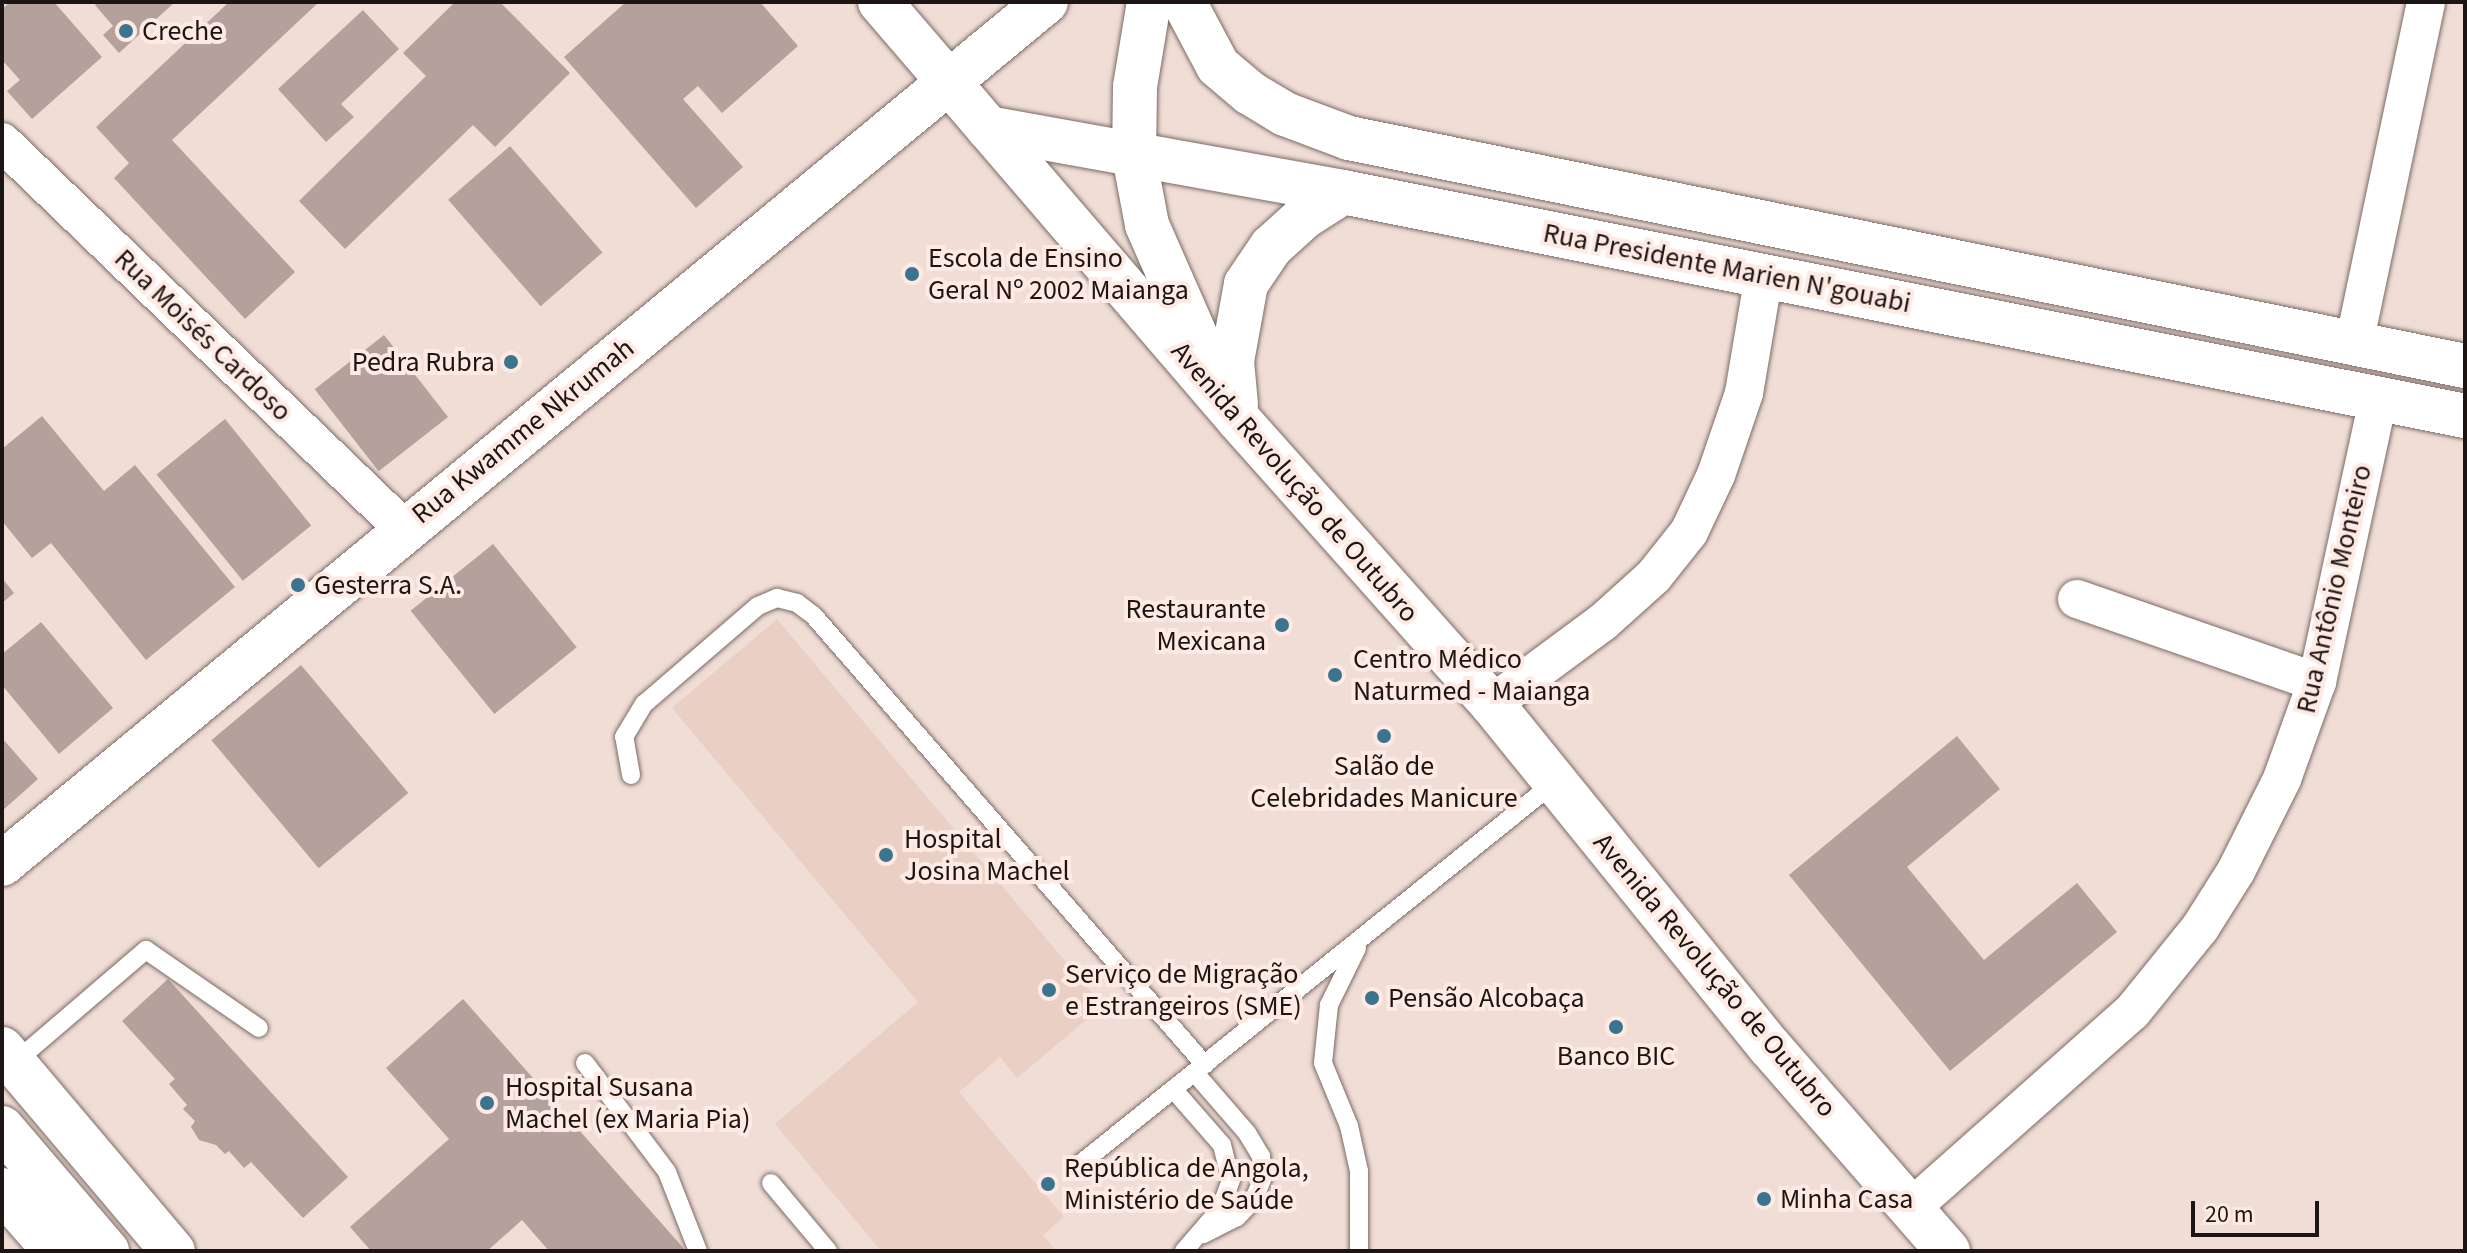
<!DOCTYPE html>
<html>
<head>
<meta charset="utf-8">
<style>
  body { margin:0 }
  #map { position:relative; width:2467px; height:1253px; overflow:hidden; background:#f0ddd6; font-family:"Source Sans 3",sans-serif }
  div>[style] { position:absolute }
  .built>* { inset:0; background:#eacfc5 }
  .building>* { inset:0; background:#b4a19b; transform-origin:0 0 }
  .roads { filter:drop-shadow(0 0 2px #7c6b65) drop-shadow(0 0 2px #7c6b65) }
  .lane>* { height:18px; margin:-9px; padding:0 9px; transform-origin:9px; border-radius:9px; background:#fff }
  .street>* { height:38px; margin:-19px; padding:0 19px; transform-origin:19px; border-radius:19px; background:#fff }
  .secondary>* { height:44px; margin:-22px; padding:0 22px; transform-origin:22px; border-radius:22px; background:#fff }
  .primary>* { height:44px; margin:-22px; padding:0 22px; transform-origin:22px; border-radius:22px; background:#fff }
  .dots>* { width:22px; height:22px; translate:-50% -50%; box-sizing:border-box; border:4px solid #feeae3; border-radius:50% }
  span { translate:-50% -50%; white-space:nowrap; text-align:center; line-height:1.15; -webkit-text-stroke:8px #feeae3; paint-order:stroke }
  .poi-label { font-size:28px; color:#1c1513 }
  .left { translate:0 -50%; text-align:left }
  .right { translate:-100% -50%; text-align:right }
  .street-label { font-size:28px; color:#1c1513 }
  .frame { position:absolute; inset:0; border:4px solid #1c1513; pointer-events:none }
  .scale { position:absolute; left:2191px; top:1201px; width:128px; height:36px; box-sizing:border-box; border:4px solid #1c1513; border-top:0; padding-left:10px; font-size:24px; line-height:28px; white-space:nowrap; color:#1c1513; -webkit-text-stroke:6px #feeae3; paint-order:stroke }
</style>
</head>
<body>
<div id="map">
  <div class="built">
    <i style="clip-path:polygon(777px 619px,1103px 1006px,1017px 1078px,1000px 1057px,959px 1092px,1064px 1217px,1043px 1235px,1056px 1251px,881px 1251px,775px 1124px,918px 1002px,672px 708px)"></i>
  </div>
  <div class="building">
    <i style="clip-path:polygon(10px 2px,54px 2px,102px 57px,32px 119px,7px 91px,20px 80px,2px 60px,2px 9px)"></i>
    <i style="clip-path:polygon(98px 2px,175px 2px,119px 53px,103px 35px,113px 26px,95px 5px)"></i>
    <i style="clip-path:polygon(229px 2px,319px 2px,172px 140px,295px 272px,245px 319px,114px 178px,129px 163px,96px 127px)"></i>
    <i style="clip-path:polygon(455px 2px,500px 2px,570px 73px,495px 147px,473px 125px,345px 249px,299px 201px,426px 76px,403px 53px)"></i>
    <i style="clip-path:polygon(626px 2px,760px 2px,798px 46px,722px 113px,698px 86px,683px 99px,743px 167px,696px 208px,564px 57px)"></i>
    <i style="clip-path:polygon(363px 10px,399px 49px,341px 104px,354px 117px,326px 142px,278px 89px)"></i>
    <i style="left:510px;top:146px;width:141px;height:82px;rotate:49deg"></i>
    <i style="left:384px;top:335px;width:104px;height:88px;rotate:52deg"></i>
    <i style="clip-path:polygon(42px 416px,104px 491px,135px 465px,235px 587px,146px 660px,51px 543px,32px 558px,2px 521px,2px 449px)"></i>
    <i style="left:225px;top:419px;width:137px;height:88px;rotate:51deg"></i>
    <i style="left:493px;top:544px;width:133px;height:106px;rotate:51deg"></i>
    <i style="clip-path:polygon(2px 578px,14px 593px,2px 603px)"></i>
    <i style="clip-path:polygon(41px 622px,113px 708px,59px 754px,2px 685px,2px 654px)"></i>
    <i style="left:301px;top:665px;width:167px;height:117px;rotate:50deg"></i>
    <i style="clip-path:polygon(1957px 736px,2000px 789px,1907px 867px,1984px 960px,2077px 883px,2117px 932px,1950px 1071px,1789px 875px)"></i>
    <i style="clip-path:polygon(2px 738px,38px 779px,2px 811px)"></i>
    <i style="clip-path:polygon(168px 979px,348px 1177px,303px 1218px,251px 1162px,244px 1168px,229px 1151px,225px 1154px,216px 1145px,199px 1140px,191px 1127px,195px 1121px,183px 1109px,187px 1105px,169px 1084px,175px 1079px,122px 1021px)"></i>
    <i style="clip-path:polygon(463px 999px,686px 1251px,549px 1251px,522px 1220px,487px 1251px,371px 1251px,350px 1227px,449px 1139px,386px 1068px)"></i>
  </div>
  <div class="roads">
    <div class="lane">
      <i style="left:631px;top:775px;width:39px;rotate:-100deg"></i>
      <i style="left:624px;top:737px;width:39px;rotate:-59deg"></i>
      <i style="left:644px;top:704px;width:150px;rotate:-40.7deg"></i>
      <i style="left:758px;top:606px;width:21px;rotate:-23deg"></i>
      <i style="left:777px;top:598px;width:21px;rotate:14deg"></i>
      <i style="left:797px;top:603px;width:21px;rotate:37deg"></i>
      <i style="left:814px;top:616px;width:595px;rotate:48.95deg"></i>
      <i style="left:1357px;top:948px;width:64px;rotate:116.2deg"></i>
      <i style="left:1329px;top:1005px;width:58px;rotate:95.9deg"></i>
      <i style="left:1323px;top:1063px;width:68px;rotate:67.6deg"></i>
      <i style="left:1349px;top:1126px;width:46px;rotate:77.5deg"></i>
      <i style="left:1359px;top:1171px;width:80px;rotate:90deg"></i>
      <i style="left:14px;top:1063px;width:174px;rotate:-40.6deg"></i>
      <i style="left:146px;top:950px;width:137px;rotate:34.6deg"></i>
      <i style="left:585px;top:1063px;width:136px;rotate:53deg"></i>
      <i style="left:667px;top:1172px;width:85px;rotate:68.6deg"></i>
      <i style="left:1195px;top:1073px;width:79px;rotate:49.1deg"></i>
      <i style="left:1247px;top:1133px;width:27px;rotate:59deg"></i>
      <i style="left:1261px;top:1156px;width:21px;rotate:85deg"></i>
      <i style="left:1263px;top:1177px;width:24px;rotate:112deg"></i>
      <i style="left:1254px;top:1199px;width:25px;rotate:133deg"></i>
      <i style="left:1237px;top:1217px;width:38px;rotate:153deg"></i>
      <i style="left:1174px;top:1090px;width:73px;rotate:48.9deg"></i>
      <i style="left:1222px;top:1145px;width:36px;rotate:76deg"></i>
      <i style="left:1231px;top:1180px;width:30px;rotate:110deg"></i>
      <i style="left:1221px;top:1208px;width:57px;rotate:130.7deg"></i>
      <i style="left:1079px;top:1165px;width:611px;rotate:-38.82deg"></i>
      <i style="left:771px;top:1183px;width:89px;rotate:50deg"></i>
    </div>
    <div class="street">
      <i style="left:2px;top:142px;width:558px;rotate:43.91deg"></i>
      <i style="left:2354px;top:344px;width:349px;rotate:-78.1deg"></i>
      <i style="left:2077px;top:599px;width:254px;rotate:19.1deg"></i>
      <i style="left:1492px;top:704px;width:138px;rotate:-36.5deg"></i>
      <i style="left:1603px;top:622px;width:69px;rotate:-42deg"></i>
      <i style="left:1654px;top:576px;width:56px;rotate:-51.5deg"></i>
      <i style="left:1689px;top:532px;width:63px;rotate:-64.7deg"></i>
      <i style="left:1716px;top:475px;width:87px;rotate:-71.1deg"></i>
      <i style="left:1744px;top:393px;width:120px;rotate:-80.4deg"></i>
      <i style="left:1911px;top:1208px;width:295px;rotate:-41.6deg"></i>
      <i style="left:2132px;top:1012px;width:108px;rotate:-51deg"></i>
      <i style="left:2200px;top:928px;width:67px;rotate:-57.7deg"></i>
      <i style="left:2236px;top:871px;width:103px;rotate:-63.4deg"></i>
      <i style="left:2282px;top:779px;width:103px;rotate:-70.2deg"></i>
      <i style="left:2317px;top:682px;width:289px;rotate:-77.8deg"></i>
    </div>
    <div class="secondary">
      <i style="left:880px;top:2px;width:550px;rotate:49.35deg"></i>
      <i style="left:1238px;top:419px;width:382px;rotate:48.3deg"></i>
      <i style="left:1492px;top:704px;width:442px;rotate:51deg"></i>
      <i style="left:1770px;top:1047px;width:271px;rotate:48.9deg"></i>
      <i style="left:1149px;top:2px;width:86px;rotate:99.4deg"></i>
      <i style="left:1135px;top:87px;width:69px;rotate:90.8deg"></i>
      <i style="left:1134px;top:156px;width:70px;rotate:79.3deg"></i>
      <i style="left:1147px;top:225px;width:144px;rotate:66.3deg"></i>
      <i style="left:1184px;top:2px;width:72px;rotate:62deg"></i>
      <i style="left:1218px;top:66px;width:42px;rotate:40.2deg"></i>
      <i style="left:1250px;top:93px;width:41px;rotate:31deg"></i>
      <i style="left:1285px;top:114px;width:68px;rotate:20.6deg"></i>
      <i style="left:1349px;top:138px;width:1139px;rotate:11.55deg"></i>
      <i style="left:988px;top:128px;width:361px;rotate:10.2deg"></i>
      <i style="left:1343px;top:192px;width:1144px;rotate:11.29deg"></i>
      <i style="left:1236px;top:405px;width:44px;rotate:-95.2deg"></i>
      <i style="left:1232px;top:361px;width:78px;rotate:-79.7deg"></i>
      <i style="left:1246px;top:284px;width:45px;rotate:-56deg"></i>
      <i style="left:1271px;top:247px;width:45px;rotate:-42.3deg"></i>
      <i style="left:1304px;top:217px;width:46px;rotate:-32.7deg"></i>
      <i style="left:2px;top:864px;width:1354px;rotate:-39.55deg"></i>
      <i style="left:2px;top:1049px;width:265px;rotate:49.8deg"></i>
    </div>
    <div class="primary">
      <i style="left:2px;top:1128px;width:162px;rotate:49.5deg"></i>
      <i style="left:2px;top:1190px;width:81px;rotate:49deg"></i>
    </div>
  </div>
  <div class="dots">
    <i style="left:126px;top:31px;background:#3b748e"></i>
    <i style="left:912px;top:274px;background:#3b748e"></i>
    <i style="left:511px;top:362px;background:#3b748e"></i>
    <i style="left:298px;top:585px;background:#3b748e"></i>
    <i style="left:1282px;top:625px;background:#3b748e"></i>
    <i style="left:1335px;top:675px;background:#3b748e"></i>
    <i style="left:1384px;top:736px;background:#3b748e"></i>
    <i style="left:886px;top:855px;background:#3b748e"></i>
    <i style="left:1049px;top:990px;background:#3b748e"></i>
    <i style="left:1372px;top:998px;background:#3b748e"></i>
    <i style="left:1616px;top:1027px;background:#3b748e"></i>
    <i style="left:487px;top:1103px;background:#3b748e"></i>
    <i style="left:1048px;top:1184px;background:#3b748e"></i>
    <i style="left:1764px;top:1199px;background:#3b748e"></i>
  </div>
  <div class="poi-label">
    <span class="left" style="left:142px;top:31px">Creche</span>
    <span class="left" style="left:928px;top:274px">Escola de Ensino<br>Geral Nº 2002 Maianga</span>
    <span class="right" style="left:495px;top:362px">Pedra Rubra</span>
    <span class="left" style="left:314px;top:585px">Gesterra S.A.</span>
    <span class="right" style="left:1266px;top:625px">Restaurante<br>Mexicana</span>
    <span class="left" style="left:1353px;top:675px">Centro Médico<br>Naturmed - Maianga</span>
    <span style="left:1384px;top:782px">Salão de<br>Celebridades Manicure</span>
    <span class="left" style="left:904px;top:855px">Hospital<br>Josina Machel</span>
    <span class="left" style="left:1065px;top:990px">Serviço de Migração<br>e Estrangeiros (SME)</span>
    <span class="left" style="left:1388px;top:998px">Pensão Alcobaça</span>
    <span style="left:1616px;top:1056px">Banco BIC</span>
    <span class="left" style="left:505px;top:1103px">Hospital Susana<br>Machel (ex Maria Pia)</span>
    <span class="left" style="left:1064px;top:1184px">República de Angola,<br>Ministério de Saúde</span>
    <span class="left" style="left:1780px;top:1199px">Minha Casa</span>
  </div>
  <div class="street-label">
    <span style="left:1727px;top:268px;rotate:11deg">Rua Presidente Marien N'gouabi</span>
    <span style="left:203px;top:335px;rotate:44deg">Rua Moisés Cardoso</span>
    <span style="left:523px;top:431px;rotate:-39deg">Rua Kwamme Nkrumah</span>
    <span style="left:1295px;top:482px;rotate:49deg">Avenida Revolução de Outubro</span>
    <span style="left:2334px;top:589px;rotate:-77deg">Rua Antônio Monteiro</span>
    <span style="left:1715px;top:975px;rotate:50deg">Avenida Revolução de Outubro</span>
  </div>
  <div class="frame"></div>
  <div class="scale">20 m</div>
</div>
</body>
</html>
